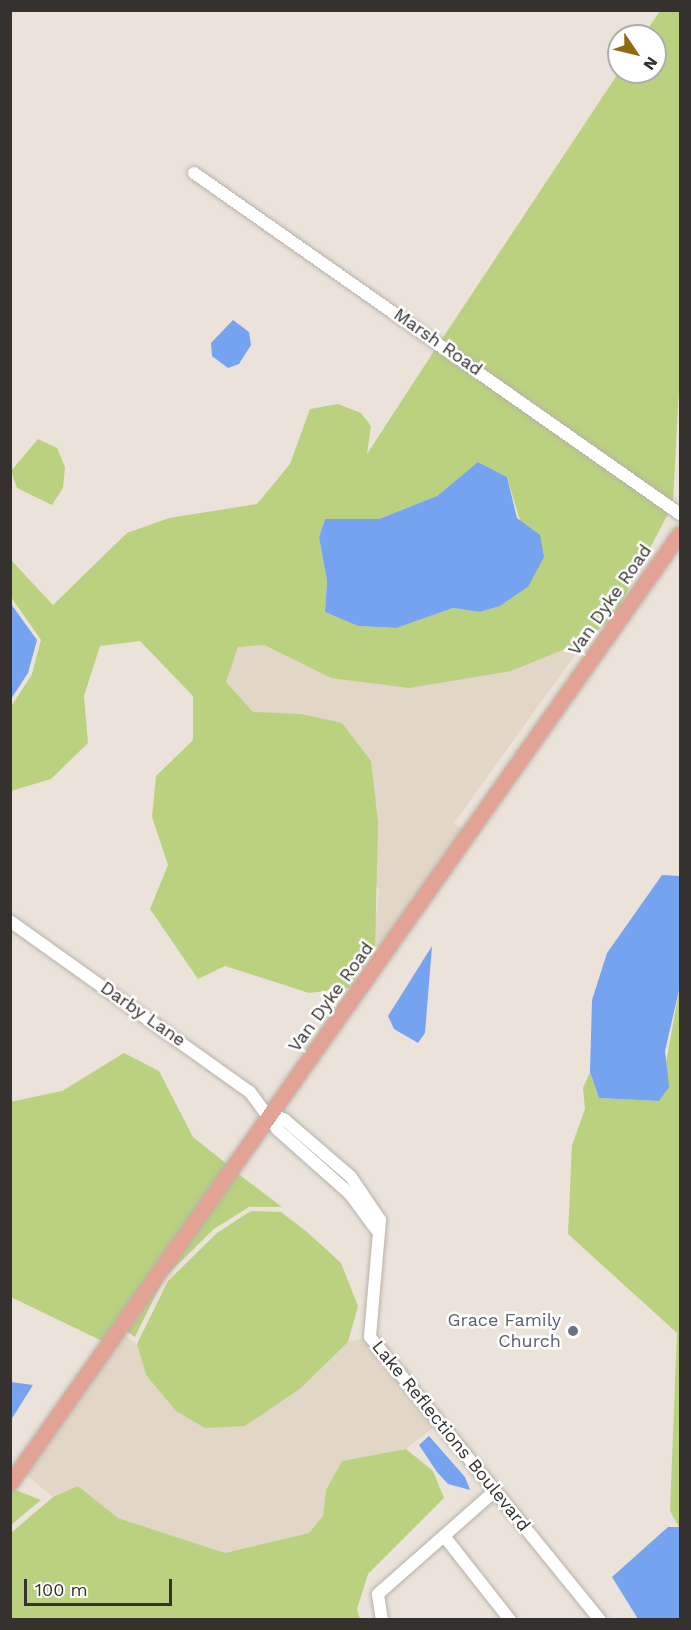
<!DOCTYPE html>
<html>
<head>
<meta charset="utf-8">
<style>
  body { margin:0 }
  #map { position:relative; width:691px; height:1630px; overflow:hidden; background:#ebe3da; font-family:"Work Sans",sans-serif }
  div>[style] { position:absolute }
  .built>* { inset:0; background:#e2d6c7 }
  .green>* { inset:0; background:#bad180 }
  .water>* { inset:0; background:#75a3ef }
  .roads { filter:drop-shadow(0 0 2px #b8b1a8) drop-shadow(0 0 2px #b8b1a8) }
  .minor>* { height:12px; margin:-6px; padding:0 6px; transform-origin:6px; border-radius:6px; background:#fff }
  .major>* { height:15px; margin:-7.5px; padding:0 7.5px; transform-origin:7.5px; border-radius:7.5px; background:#e2a395 }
  .dots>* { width:16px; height:16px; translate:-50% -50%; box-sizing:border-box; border:3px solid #fff; border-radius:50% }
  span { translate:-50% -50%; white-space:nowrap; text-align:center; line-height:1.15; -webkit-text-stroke:5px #fff; paint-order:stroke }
  .street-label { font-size:18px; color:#34312e }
  .worship-label { font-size:18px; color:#5b616d }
  .right { translate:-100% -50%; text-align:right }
  .frame { position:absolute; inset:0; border:12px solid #34312e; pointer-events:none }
  .north { position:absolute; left:607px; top:24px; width:60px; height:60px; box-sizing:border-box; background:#fff; border:2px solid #aeadab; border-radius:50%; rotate:125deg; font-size:16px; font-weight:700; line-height:24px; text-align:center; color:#34312e }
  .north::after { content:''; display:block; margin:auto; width:21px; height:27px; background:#906a10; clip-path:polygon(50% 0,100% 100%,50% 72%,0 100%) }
  .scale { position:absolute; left:24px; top:1579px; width:148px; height:27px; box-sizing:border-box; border:3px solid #34312e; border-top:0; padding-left:8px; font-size:18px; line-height:21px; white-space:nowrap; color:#34312e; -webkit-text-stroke:4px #fff; paint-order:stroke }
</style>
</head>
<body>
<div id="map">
  <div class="built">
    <i style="clip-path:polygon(585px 641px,454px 823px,465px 831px,380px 953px,371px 955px,379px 891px,301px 714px,253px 713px,226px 682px,238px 646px,263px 645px,331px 678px,511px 671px)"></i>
    <i style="clip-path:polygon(122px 1334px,137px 1344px,146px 1375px,245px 1426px,301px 1388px,348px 1342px,370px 1337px,439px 1423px,406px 1449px,342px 1461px,326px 1490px,323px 1516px,309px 1533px,225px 1553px,118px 1518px,78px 1486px,53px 1497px,25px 1474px)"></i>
  </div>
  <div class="green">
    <i style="clip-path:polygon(660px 11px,680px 11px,680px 370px,673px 502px,442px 339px,619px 72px,655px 72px,655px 36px,643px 36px)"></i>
    <i style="clip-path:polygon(evenodd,436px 348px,669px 512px,614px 617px,585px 641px,511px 671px,409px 688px,331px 678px,264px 645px,238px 647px,226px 682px,253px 712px,301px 714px,342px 723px,371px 761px,378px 822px,375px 950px,349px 988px,309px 993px,225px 966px,198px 979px,150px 909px,168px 865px,152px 817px,156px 776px,193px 740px,193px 696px,140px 641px,100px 646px,84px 696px,88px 743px,51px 779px,11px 791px,11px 707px,32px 674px,41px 640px,11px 597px,11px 560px,53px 605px,127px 533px,169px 518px,257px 504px,290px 464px,310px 409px,338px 404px,361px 413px,371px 426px,367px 454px,436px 348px,478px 462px,507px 477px,522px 527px,528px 587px,500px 606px,480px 612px,453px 608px,395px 628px,358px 626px,325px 612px,327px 581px,319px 537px,325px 519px,379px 519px,437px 496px,478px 462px)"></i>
    <i style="clip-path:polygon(38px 439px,57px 448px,65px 467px,63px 488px,52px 505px,17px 488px,11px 471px)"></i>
    <i style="clip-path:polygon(680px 986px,680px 1526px,679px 1527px,670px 1511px,677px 1333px,568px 1234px,572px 1145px,585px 1109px,583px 1088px,590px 1072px,599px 1098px,659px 1101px)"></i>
    <i style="clip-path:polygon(124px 1053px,159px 1071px,193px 1137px,228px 1165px,104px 1342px,11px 1297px,10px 1102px,62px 1091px)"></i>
    <i style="clip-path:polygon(237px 1173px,282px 1207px,249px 1207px,214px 1229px,164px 1278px,135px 1337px,126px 1331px)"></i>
    <i style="clip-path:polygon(251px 1211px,281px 1212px,306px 1231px,341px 1263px,358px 1306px,348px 1342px,301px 1388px,245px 1426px,205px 1428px,176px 1411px,146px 1375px,137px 1344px,168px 1281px,217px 1233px)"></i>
    <i style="clip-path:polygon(406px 1449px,433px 1471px,444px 1498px,368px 1574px,357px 1609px,360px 1619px,11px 1619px,11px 1533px,53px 1497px,78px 1486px,118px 1518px,225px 1553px,309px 1533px,323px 1516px,326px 1490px,342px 1461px)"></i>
    <i style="clip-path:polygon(13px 1489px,41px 1500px,11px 1525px,11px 1493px)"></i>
  </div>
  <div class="water">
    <i style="clip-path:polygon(233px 320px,249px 332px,251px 345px,239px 364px,228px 368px,212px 356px,211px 343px)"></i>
    <i style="clip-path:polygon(478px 462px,507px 477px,517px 518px,540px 535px,544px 557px,528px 587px,500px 606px,480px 612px,453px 608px,396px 628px,358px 626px,325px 612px,327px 581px,319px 537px,325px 519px,379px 519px,437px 496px)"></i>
    <i style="clip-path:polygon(11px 604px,37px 640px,28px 673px,11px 699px)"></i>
    <i style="clip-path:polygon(662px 875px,680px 876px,680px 986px,665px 1051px,669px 1087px,659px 1101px,599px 1098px,590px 1072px,592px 1000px,607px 953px)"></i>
    <i style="clip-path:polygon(432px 946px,425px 1033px,418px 1043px,394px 1029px,388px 1016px)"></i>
    <i style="clip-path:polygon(11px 1382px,33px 1385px,11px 1420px,10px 1382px)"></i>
    <i style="clip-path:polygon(429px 1436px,465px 1477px,470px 1490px,448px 1484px,437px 1472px,419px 1445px)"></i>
    <i style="clip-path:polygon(668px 1527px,679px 1527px,680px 1619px,638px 1619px,612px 1577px)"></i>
  </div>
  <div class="roads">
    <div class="minor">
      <i style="left:194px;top:173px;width:594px;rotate:35.06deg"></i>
      <i style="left:10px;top:921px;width:295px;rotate:35.5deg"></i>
      <i style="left:250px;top:1092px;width:47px;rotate:53.6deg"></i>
      <i style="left:278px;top:1130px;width:96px;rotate:41.6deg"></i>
      <i style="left:350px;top:1194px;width:44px;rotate:53.4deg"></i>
      <i style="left:271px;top:1114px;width:15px;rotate:23deg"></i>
      <i style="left:285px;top:1120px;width:87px;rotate:40.8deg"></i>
      <i style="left:351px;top:1177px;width:52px;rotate:56deg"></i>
      <i style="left:380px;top:1220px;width:117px;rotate:94.9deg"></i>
      <i style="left:370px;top:1337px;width:365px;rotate:50.9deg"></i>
      <i style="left:444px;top:1536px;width:107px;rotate:51.8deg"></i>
      <i style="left:382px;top:1620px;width:26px;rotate:-99deg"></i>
      <i style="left:378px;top:1594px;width:156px;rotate:-41.4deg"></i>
    </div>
    <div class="major">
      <i style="left:10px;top:1483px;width:1162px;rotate:-54.81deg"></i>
    </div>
  </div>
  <div class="dots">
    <i style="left:573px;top:1331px;background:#6b7280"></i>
  </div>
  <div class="street-label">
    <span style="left:438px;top:342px;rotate:35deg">Marsh Road</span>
    <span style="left:610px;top:600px;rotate:-55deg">Van Dyke Road</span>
    <span style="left:331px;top:997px;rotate:-54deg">Van Dyke Road</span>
    <span style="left:143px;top:1014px;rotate:35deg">Darby Lane</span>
    <span style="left:451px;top:1436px;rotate:51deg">Lake Reflections Boulevard</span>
  </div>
  <div class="worship-label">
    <span class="right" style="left:561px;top:1331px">Grace Family<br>Church</span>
  </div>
  <div class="frame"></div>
  <div class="north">N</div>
  <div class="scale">100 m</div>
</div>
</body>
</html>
